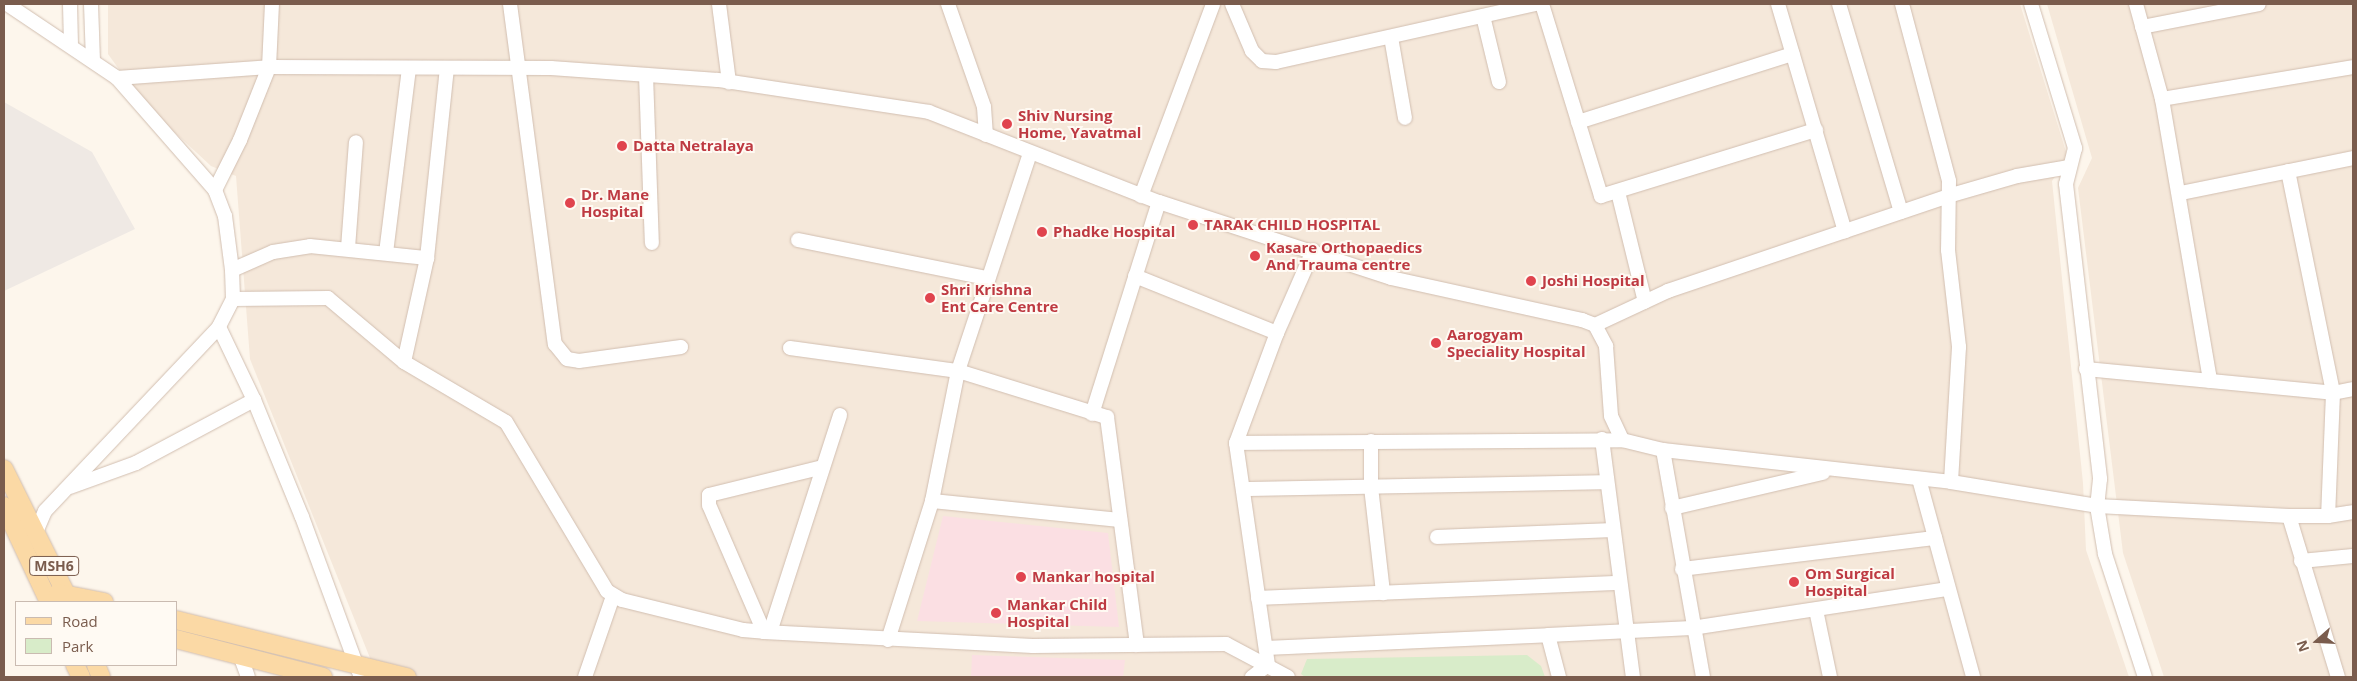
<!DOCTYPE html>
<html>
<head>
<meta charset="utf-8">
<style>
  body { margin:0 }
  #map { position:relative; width:2357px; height:681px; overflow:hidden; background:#fdf6ec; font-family:"Open Sans",sans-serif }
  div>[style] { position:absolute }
  .residential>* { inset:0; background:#f5e8da }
  .industrial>* { inset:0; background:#efe9e4 }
  .medical>* { inset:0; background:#fbdfe3 }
  .green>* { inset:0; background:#d8ecc9 }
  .roads { filter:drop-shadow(0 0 1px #d1beb0) drop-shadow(0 0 1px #d1beb0) }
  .minor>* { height:14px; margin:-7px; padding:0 7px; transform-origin:7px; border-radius:7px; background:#fff }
  .major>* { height:18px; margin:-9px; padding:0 9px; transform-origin:9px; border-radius:9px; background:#fbd9a5 }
  .dots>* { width:14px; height:14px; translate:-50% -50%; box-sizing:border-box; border:2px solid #fffaf3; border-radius:50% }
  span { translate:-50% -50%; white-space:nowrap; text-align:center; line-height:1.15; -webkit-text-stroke:4px #fffaf3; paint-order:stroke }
  .shield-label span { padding:1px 4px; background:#fffaf3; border:1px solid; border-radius:4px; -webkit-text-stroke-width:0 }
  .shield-label { font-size:14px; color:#7a5c4d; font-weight:700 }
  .health-label { font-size:15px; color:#be3a42; font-weight:700 }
  .left { translate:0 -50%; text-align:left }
  .frame { position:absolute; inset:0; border:5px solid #7a5c4d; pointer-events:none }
  .legend { position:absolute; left:15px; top:601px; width:162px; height:65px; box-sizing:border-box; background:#fffaf3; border:1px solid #cabbb1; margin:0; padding:6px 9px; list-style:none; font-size:15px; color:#7a5c4d }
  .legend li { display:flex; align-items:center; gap:10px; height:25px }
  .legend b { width:25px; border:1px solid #cabbb1 }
  .north { position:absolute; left:2292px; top:616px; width:50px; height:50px; -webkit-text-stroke:4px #fffaf3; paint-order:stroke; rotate:251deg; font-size:14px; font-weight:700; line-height:20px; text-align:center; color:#7a5c4d }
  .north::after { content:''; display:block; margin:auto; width:18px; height:22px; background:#7a5c4d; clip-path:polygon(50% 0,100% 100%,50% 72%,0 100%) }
</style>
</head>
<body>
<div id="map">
  <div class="residential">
    <i style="clip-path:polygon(108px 4px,2020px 4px,2068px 158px,2052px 181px,2083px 483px,2086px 550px,2129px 677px,410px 677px,374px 668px,250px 359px,236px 176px,211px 166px,144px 104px,108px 54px)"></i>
    <i style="clip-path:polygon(2047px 4px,2353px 4px,2353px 677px,2164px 677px,2123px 553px,2078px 188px,2092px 158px)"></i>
  </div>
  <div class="industrial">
    <i style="clip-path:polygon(4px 102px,92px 152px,135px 229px,4px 291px)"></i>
  </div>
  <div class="medical">
    <i style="clip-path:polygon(943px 516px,1108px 533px,1119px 627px,917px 621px)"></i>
    <i style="clip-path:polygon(972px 655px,1125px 660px,1123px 677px,971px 677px)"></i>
  </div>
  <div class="green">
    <i style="clip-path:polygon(1527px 655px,1541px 666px,1545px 677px,1305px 677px,1301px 674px,1307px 659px)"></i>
  </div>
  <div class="roads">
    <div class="minor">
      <i style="left:7px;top:4px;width:133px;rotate:33.9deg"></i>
      <i style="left:117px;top:78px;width:149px;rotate:48.8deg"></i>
      <i style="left:215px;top:190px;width:28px;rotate:69deg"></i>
      <i style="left:225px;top:216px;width:54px;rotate:82.6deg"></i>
      <i style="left:232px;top:270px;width:29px;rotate:88deg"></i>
      <i style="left:233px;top:299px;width:31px;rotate:117deg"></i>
      <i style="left:219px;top:327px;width:253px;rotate:133.4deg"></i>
      <i style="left:45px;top:511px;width:21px;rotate:113deg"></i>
      <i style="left:70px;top:4px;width:42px;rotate:88.6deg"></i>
      <i style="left:91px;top:4px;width:57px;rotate:88deg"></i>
      <i style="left:510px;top:4px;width:343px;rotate:82.5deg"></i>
      <i style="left:555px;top:344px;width:19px;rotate:51deg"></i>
      <i style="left:567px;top:359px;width:12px;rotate:9deg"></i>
      <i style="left:579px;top:361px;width:103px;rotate:-7.8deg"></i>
      <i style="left:719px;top:4px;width:79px;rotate:82.7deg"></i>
      <i style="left:948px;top:4px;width:109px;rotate:70.7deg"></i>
      <i style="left:984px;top:107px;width:28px;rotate:86deg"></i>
      <i style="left:1232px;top:4px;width:51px;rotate:66.9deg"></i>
      <i style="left:1252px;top:51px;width:14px;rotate:45deg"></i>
      <i style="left:1262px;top:61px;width:14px;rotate:4deg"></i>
      <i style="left:1276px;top:62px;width:266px;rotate:-12.6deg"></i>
      <i style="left:1542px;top:4px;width:201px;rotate:72.9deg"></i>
      <i style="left:1601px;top:196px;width:225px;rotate:-17.1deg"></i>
      <i style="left:1778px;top:4px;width:237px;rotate:73.6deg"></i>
      <i style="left:1839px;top:4px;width:217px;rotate:73.4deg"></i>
      <i style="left:1902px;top:4px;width:183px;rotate:75.1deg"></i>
      <i style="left:1949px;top:181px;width:69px;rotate:90.8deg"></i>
      <i style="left:1948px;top:250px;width:98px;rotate:83.5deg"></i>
      <i style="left:1959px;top:347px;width:135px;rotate:93.4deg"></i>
      <i style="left:2031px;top:4px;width:151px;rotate:73deg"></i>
      <i style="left:2075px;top:148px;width:37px;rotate:104deg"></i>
      <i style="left:2066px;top:184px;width:297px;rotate:83.4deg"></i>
      <i style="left:2100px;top:479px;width:27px;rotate:96deg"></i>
      <i style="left:2097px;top:506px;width:49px;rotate:80.5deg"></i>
      <i style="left:2105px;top:554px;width:129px;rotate:72deg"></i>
      <i style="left:2136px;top:4px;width:98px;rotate:74.7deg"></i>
      <i style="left:2162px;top:99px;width:286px;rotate:80.3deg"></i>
      <i style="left:1483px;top:16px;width:68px;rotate:76.4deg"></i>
      <i style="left:2142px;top:27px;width:119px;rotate:-11.1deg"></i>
      <i style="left:1391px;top:37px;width:82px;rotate:80.2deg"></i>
      <i style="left:646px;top:75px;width:168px;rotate:88deg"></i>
      <i style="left:117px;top:78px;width:152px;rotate:-4.1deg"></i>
      <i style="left:269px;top:67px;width:282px;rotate:0.2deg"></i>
      <i style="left:551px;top:68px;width:167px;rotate:4.1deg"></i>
      <i style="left:718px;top:80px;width:213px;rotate:8.6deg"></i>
      <i style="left:929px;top:112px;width:247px;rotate:21.4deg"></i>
      <i style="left:1159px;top:202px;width:244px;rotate:18.1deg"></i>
      <i style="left:1391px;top:278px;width:196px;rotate:12.4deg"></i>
      <i style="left:1582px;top:320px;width:14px;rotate:21deg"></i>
      <i style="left:1595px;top:325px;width:24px;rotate:62deg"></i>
      <i style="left:1606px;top:346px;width:70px;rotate:85.9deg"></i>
      <i style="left:1611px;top:416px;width:26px;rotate:65deg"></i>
      <i style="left:1622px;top:440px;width:42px;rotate:13.7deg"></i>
      <i style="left:1663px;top:450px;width:290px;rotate:6.3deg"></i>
      <i style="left:1951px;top:482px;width:148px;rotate:9.3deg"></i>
      <i style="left:2097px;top:506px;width:192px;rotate:3deg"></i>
      <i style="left:2289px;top:516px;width:39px"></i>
      <i style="left:2328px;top:516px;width:25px;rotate:-9deg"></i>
      <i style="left:2162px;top:99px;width:194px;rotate:-9.5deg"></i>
      <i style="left:1578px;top:122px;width:225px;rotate:-17.6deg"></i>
      <i style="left:2288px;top:171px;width:227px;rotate:78.5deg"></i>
      <i style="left:2333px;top:393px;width:123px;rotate:92.3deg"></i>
      <i style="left:215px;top:190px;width:56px;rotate:-63.4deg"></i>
      <i style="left:240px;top:140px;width:79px;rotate:-68.3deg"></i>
      <i style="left:269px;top:67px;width:63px;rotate:-87.3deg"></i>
      <i style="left:1618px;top:192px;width:113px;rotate:76.2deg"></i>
      <i style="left:2181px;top:193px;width:176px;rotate:-11.5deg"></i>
      <i style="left:1141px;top:196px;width:205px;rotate:-69.4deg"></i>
      <i style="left:798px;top:240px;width:192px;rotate:11.4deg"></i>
      <i style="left:348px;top:248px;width:106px;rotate:-85.7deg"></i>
      <i style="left:386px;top:253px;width:185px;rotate:-82.9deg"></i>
      <i style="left:232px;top:270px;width:45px;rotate:-23.7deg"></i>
      <i style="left:273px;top:252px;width:37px;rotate:-9deg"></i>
      <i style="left:310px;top:246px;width:118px;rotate:5.9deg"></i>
      <i style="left:1135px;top:276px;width:153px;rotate:21.9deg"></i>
      <i style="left:233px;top:299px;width:95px;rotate:-0.6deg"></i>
      <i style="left:328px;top:298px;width:99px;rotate:40.1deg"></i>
      <i style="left:404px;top:362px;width:118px;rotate:30.5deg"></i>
      <i style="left:506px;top:422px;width:197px;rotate:59.1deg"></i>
      <i style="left:607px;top:591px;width:17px;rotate:31deg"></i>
      <i style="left:622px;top:600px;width:125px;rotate:13.9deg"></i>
      <i style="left:743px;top:630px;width:21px;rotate:5deg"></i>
      <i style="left:764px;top:632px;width:269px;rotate:3deg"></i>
      <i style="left:1033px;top:646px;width:193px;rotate:-0.6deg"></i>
      <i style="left:1226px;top:644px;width:70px;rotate:28deg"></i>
      <i style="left:1595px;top:325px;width:81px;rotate:-25deg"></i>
      <i style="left:1668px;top:291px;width:296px;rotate:-18.7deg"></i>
      <i style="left:1948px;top:196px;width:72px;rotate:-16.2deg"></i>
      <i style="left:2017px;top:176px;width:53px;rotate:-9.8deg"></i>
      <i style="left:219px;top:327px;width:81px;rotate:64.4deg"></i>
      <i style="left:254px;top:400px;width:126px;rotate:67.7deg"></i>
      <i style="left:302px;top:517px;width:171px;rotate:69.8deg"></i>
      <i style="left:790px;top:348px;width:170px;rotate:7.8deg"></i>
      <i style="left:958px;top:371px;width:230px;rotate:-71.7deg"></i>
      <i style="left:404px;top:362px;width:107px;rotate:-77.5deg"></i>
      <i style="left:427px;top:258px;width:190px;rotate:-84deg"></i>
      <i style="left:2086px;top:369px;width:248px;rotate:5.5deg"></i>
      <i style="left:2333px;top:393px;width:20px;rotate:-11deg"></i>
      <i style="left:1092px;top:414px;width:222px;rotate:-72.5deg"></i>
      <i style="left:1602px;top:439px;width:240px;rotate:82.6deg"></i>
      <i style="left:1371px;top:441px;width:46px;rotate:90deg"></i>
      <i style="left:1371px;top:487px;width:107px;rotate:83.5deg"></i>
      <i style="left:1236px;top:443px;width:386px;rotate:-0.4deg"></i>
      <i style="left:1663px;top:450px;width:230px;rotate:80deg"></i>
      <i style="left:1919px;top:479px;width:205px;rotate:74.7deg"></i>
      <i style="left:70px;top:487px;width:70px;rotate:-20deg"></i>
      <i style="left:136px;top:463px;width:134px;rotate:-28.1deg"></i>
      <i style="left:1243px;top:489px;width:364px;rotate:-1.1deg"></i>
      <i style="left:932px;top:501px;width:189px;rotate:5.8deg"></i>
      <i style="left:1672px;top:508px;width:155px;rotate:-13.1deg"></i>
      <i style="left:2289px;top:516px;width:168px;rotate:73.1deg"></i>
      <i style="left:1437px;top:537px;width:176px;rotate:-2.3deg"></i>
      <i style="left:2301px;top:561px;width:52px;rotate:-5.5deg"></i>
      <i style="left:1682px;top:569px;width:255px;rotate:-7deg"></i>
      <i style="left:1258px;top:598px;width:362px;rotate:-2.4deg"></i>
      <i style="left:1816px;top:610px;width:68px;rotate:78.2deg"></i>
      <i style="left:764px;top:632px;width:138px;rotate:-113.4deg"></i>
      <i style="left:709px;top:505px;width:10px;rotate:-90deg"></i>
      <i style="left:709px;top:495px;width:117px;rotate:-13.8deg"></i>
      <i style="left:770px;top:632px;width:228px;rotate:-72.1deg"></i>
      <i style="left:888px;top:640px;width:146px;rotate:-72.4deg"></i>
      <i style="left:932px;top:501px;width:133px;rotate:-78.7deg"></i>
      <i style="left:958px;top:371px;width:156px;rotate:17.2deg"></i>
      <i style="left:1107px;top:417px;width:230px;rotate:82.5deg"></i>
      <i style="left:1266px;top:648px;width:282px;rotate:-2.6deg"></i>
      <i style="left:240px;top:655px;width:23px;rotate:70deg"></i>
      <i style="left:585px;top:677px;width:86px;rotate:-70.9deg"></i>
      <i style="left:1252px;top:677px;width:20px;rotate:-37deg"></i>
      <i style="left:1268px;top:665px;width:224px;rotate:-98.2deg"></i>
      <i style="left:1236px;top:443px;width:117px;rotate:-69.6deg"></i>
      <i style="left:1277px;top:333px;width:90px;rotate:-66.3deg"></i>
      <i style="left:1559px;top:677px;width:43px;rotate:-104.7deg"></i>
      <i style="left:1548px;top:635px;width:144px;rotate:-2.8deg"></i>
      <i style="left:1692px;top:628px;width:259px;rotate:-8.7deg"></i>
    </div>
    <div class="major">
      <i style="left:4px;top:469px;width:148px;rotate:63.6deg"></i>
      <i style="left:4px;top:506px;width:106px;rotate:64.9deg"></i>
      <i style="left:58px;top:593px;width:47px;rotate:11.1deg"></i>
      <i style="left:176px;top:620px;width:238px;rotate:13.9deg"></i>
      <i style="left:176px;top:639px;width:152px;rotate:14.5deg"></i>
      <i style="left:75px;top:665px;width:13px;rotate:63deg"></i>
      <i style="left:96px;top:665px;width:13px;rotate:67deg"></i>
    </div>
  </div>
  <div class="dots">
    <i style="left:1007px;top:124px;background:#e0444e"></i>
    <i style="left:622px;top:146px;background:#e0444e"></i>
    <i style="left:570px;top:203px;background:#e0444e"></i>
    <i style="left:1193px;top:225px;background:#e0444e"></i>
    <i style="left:1042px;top:232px;background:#e0444e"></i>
    <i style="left:1255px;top:256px;background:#e0444e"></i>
    <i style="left:1531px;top:281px;background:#e0444e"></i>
    <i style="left:930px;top:298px;background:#e0444e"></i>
    <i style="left:1436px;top:343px;background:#e0444e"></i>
    <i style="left:1021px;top:577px;background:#e0444e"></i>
    <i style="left:1794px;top:582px;background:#e0444e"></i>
    <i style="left:996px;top:613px;background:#e0444e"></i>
  </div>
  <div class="shield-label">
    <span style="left:54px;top:566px">MSH6</span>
  </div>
  <div class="health-label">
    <span class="left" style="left:1018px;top:124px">Shiv Nursing<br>Home, Yavatmal</span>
    <span class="left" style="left:633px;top:146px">Datta Netralaya</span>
    <span class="left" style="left:581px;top:203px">Dr. Mane<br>Hospital</span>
    <span class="left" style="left:1204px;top:225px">TARAK CHILD HOSPITAL</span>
    <span class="left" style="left:1053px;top:232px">Phadke Hospital</span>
    <span class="left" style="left:1266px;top:256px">Kasare Orthopaedics<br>And Trauma centre</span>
    <span class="left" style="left:1542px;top:281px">Joshi Hospital</span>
    <span class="left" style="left:941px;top:298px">Shri Krishna<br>Ent Care Centre</span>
    <span class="left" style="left:1447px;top:343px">Aarogyam<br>Speciality Hospital</span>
    <span class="left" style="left:1805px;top:582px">Om Surgical<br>Hospital</span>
    <span class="left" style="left:1032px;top:577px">Mankar hospital</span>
    <span class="left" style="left:1007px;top:613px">Mankar Child<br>Hospital</span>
  </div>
  <div class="frame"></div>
  <ul class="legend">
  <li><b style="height:6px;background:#fbd9a5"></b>Road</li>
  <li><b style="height:14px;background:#d8ecc9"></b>Park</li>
  </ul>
  <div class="north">N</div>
</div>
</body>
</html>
